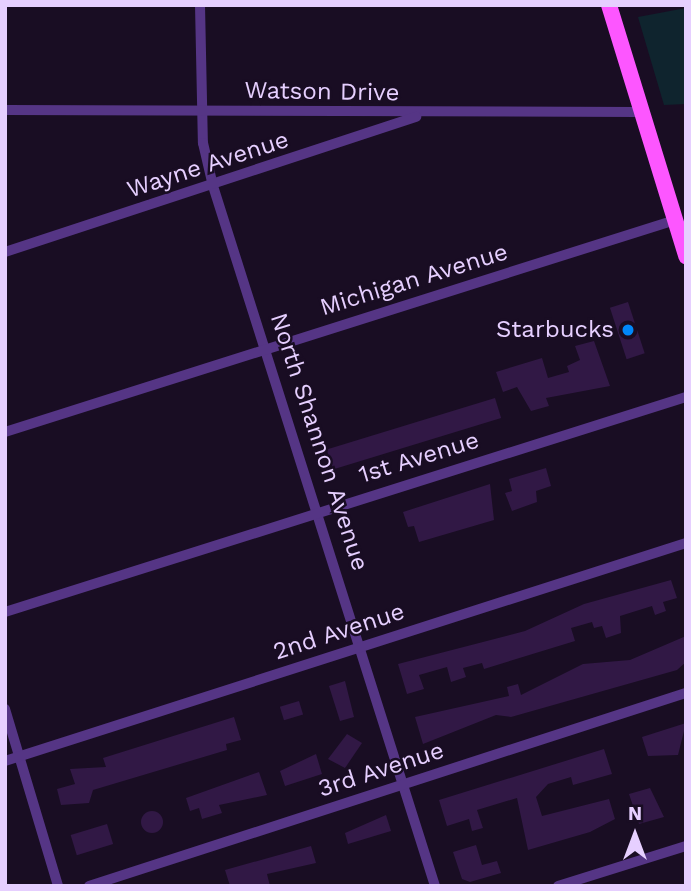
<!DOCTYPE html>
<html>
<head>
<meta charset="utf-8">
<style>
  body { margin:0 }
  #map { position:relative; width:691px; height:891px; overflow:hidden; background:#190d23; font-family:"Work Sans",sans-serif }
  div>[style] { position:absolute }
  .green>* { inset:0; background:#0f242e }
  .building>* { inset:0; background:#311845; transform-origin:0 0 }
  .round { border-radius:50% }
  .minor>* { height:10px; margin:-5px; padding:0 5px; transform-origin:5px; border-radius:5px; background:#553585 }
  .primary>* { height:16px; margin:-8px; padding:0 8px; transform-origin:8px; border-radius:8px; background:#fd56ff }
  .dots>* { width:19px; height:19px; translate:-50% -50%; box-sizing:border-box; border:4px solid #190d23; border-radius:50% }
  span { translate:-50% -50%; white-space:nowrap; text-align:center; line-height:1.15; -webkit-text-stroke:5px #190d23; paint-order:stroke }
  .street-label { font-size:24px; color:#e6cfff }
  .poi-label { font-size:24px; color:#e6cfff }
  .right { translate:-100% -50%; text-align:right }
  .frame { position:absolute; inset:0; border:7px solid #e6cfff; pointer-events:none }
  .north { position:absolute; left:600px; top:800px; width:70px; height:70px; -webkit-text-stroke:5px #190d23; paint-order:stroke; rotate:0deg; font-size:19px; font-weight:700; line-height:28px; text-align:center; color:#e6cfff }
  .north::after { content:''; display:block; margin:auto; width:24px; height:32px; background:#e6cfff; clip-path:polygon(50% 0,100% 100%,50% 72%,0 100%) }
</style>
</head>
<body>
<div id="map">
  <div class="green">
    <i style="clip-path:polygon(686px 8px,686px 104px,664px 105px,638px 17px)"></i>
  </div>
  <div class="building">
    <i style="left:628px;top:302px;width:54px;height:19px;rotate:72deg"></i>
    <i style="clip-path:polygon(594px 341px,610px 386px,546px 398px,549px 406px,531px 411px,517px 387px,503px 392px,496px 372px,542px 358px,548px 378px,569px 372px,567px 366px,580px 360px,575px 346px)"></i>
    <i style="left:495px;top:398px;width:21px;height:176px;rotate:73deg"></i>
    <i style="clip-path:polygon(546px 468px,551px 486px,536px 491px,537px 502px,512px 511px,505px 493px,512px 491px,509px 479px)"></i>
    <i style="clip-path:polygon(490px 484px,494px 520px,419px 542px,414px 526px,408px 527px,403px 512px)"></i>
    <i style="clip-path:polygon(671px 580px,677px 598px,663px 602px,666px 611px,655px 615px,652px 606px,620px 616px,621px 633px,606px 638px,602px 626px,594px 628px,592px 622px,571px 628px,575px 641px,484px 669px,482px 663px,463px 668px,466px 677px,451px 682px,447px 667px,419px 675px,424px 689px,407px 694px,398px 664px,525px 631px,584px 604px)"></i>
    <i style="clip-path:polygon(686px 636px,686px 662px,677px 670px,511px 717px,496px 715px,423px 744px,415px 717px,509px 696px,507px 687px,518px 684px,521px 695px,583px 664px,630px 660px)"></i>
    <i style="clip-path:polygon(345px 681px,354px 717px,340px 721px,329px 686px)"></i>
    <i style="left:299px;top:701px;width:14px;height:20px;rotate:73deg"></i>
    <i style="clip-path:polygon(234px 717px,241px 740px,226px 744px,227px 750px,93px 790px,89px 803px,61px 805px,57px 789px,75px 784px,70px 769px,106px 767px,103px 758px)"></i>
    <i style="clip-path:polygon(686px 723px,678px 755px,648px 756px,642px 737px)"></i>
    <i style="clip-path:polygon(347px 734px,362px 743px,345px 768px,328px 759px)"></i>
    <i style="clip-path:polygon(604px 749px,612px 774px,573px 785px,571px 777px,548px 784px,536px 797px,542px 816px,609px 799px,615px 819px,590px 832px,528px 850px,517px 798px,477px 810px,483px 828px,472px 831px,469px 819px,447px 826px,439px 800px)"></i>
    <i style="clip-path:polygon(316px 754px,322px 774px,285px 786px,280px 771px)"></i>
    <i style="clip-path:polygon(259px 772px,267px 795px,219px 805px,222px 813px,202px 819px,199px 808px,190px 811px,186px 798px)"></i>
    <i style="clip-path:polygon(650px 788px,664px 817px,639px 824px,629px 794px)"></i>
    <i class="round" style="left:141px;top:811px;width:22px;height:22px"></i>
    <i style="clip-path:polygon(386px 815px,391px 831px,348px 844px,345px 833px)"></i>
    <i style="left:107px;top:824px;width:21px;height:38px;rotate:73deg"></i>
    <i style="clip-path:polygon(476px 845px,482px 865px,497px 861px,501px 873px,470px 882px,462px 879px,453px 852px)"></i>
    <i style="clip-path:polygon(311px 846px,316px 863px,267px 874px,270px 886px,230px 886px,225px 870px)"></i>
  </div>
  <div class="minor">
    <i style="left:200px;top:5px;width:138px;rotate:88.8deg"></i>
    <i style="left:203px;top:143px;width:44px;rotate:76.9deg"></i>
    <i style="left:213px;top:186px;width:734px;rotate:72.4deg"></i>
    <i style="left:5px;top:110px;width:633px;rotate:0.18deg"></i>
    <i style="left:5px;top:252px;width:433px;rotate:-18.2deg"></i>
    <i style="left:5px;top:432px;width:703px;rotate:-17.56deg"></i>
    <i style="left:5px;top:612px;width:714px;rotate:-17.52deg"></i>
    <i style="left:5px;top:709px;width:185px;rotate:73.3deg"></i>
    <i style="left:5px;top:761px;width:715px;rotate:-17.75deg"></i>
    <i style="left:89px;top:886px;width:627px;rotate:-17.92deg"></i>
    <i style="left:558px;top:886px;width:134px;rotate:-17.4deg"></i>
  </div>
  <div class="primary">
    <i style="left:609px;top:5px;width:263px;rotate:72.9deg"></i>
  </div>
  <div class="dots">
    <i style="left:628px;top:330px;background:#0087fa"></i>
  </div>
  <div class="street-label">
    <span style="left:322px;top:92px;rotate:1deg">Watson Drive</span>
    <span style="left:208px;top:165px;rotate:-18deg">Wayne Avenue</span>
    <span style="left:414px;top:280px;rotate:-17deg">Michigan Avenue</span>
    <span style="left:319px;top:442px;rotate:72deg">North Shannon Avenue</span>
    <span style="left:419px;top:458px;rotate:-17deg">1st Avenue</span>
    <span style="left:339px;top:632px;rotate:-18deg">2nd Avenue</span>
    <span style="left:381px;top:770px;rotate:-18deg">3rd Avenue</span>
  </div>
  <div class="poi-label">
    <span class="right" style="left:614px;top:330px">Starbucks</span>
  </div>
  <div class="frame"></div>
  <div class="north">N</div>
</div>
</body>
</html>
